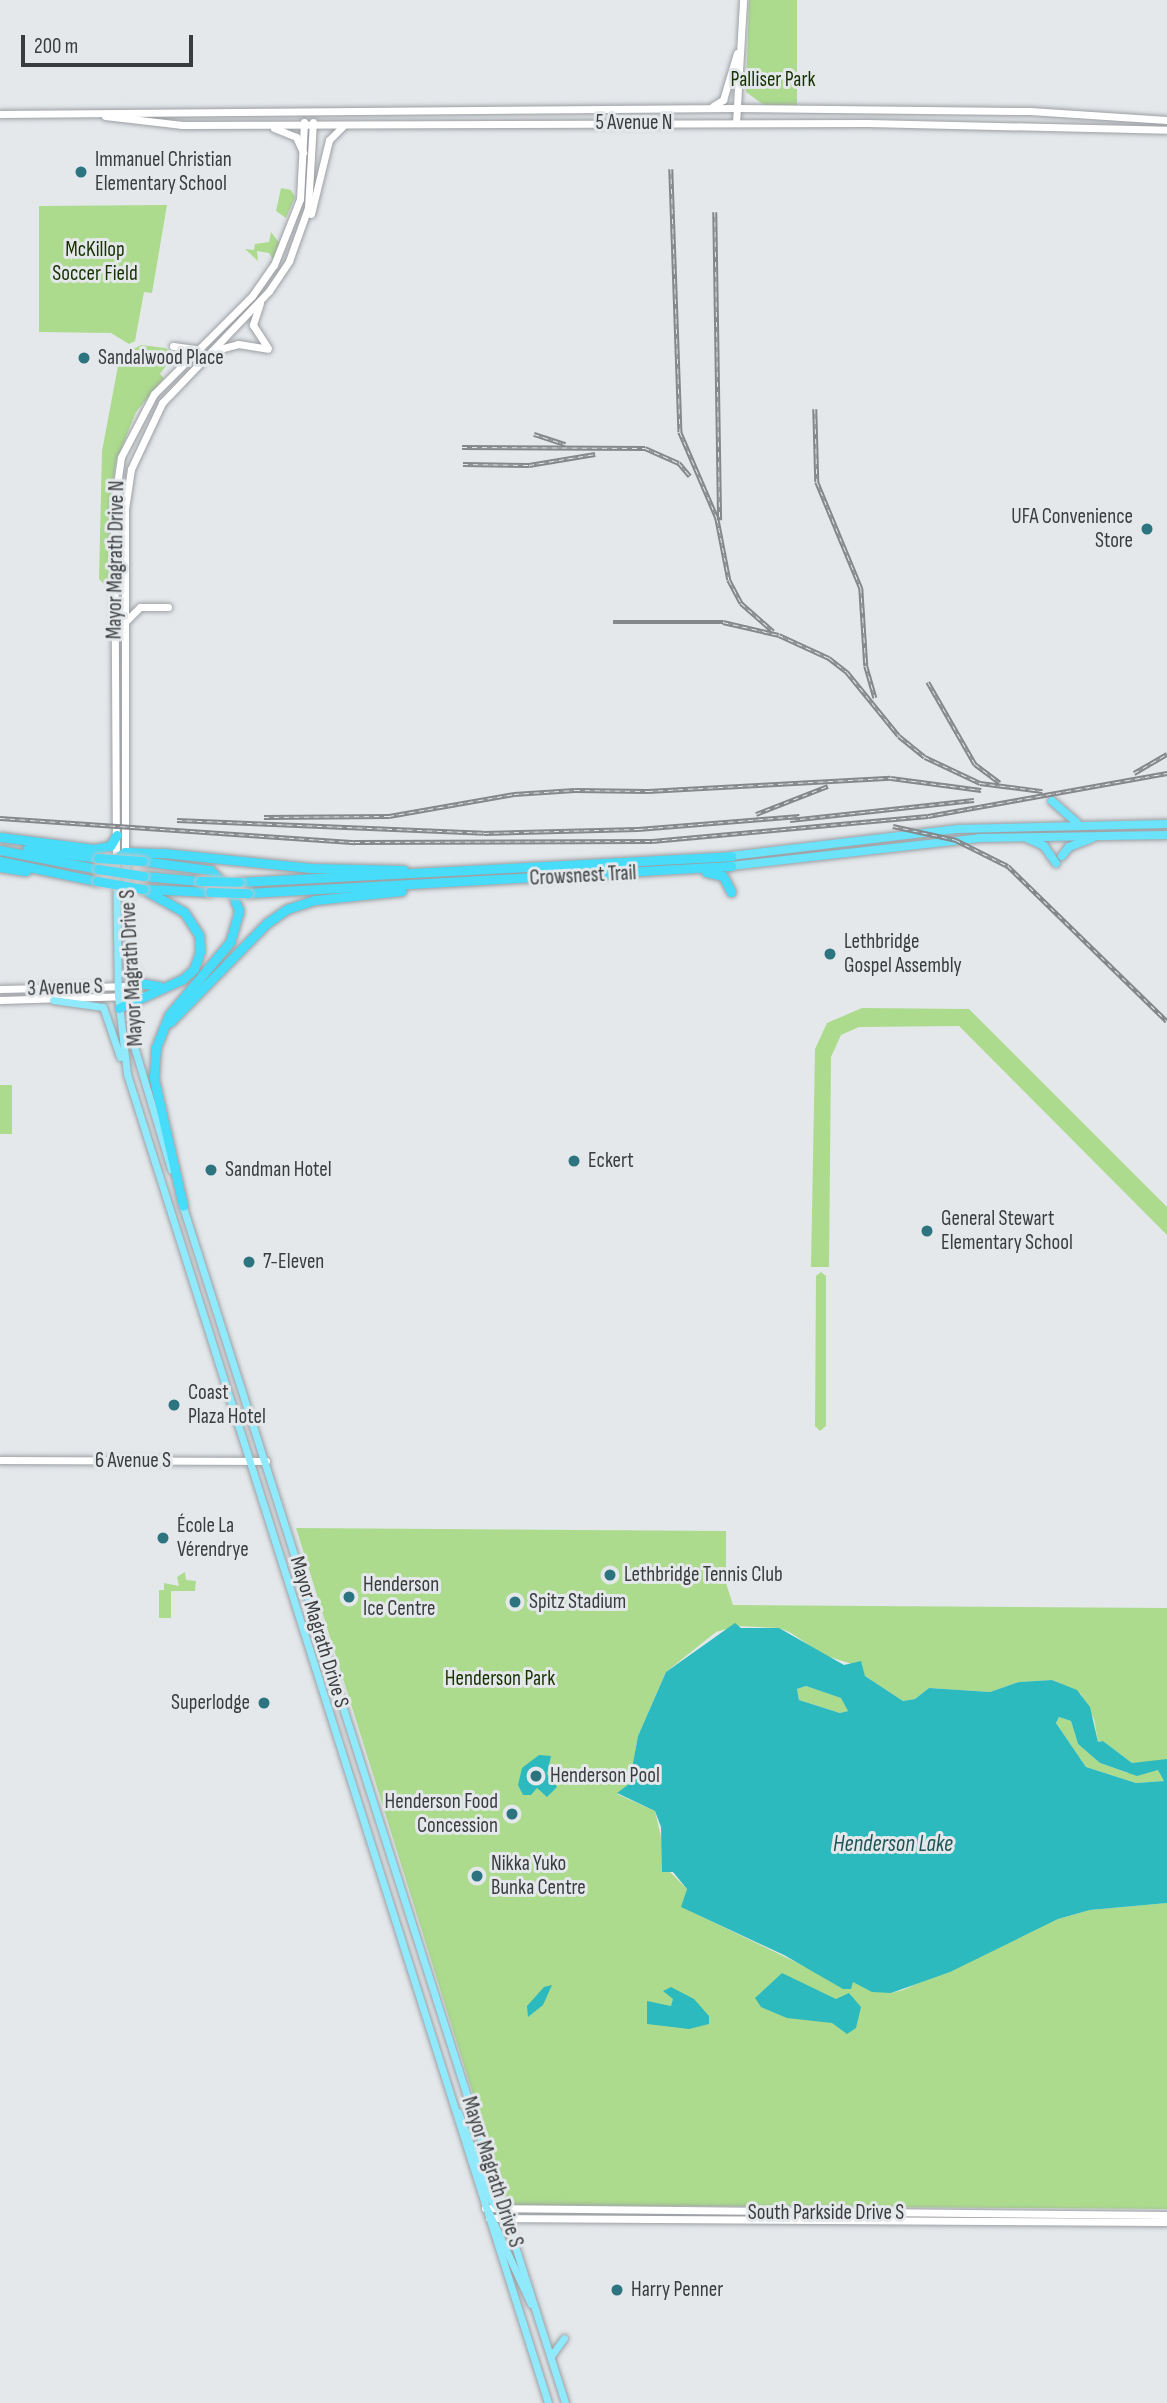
<!DOCTYPE html>
<html>
<head>
<meta charset="utf-8">
<style>
  body { margin:0 }
  #map { position:relative; width:1167px; height:2403px; overflow:hidden; background:#e4e8eb; font-family:"Sofia Sans Condensed",sans-serif }
  div>[style] { position:absolute }
  .green>* { inset:0; background:#acdb8e; transform-origin:0 0 }
  .water>* { inset:0; background:#2dbabf }
  .roads { filter:drop-shadow(0 0 2px #9c9fa3) drop-shadow(0 0 2px #9c9fa3) }
  .secondary>* { height:7px; margin:-3.5px; padding:0 3.5px; transform-origin:3.5px; border-radius:3.5px; background:#fff }
  .primary>* { height:7px; margin:-3.5px; padding:0 3.5px; transform-origin:3.5px; border-radius:3.5px; background:#90eafc }
  .trunk>* { height:8px; margin:-4px; padding:0 4px; transform-origin:4px; border-radius:4px; background:#6be3fb }
  .motorway>* { height:9px; margin:-4.5px; padding:0 4.5px; transform-origin:4.5px; border-radius:4.5px; background:#46dcfa }
  .rail>* { height:4.5px; margin-top:-2.25px; transform-origin:0; background:repeating-linear-gradient(90deg,#e4e8eb 0 5px,#85878a 0 10px); box-sizing:border-box; border-block:2px solid #85878a }
  .bridges { filter:drop-shadow(0 0 2px #c4c4c5) drop-shadow(0 0 2px #c4c4c5) }
  .motorway-bridge>* { height:9px; margin:-4.5px; padding:0 4.5px; transform-origin:4.5px; border-radius:4.5px; background:#46dcfa }
  .dots>* { width:19px; height:19px; translate:-50% -50%; box-sizing:border-box; border:4px solid #e4e8eb; border-radius:50% }
  span { translate:-50% -50%; white-space:nowrap; text-align:center; line-height:1.15; -webkit-text-stroke:6px #e4e8eb; paint-order:stroke }
  .park-label { font-size:21px; color:#173200 }
  .street-label { font-size:21px; color:#3b3c3e }
  .poi-label { font-size:21px; color:#3b3c3e }
  .left { translate:0 -50%; text-align:left }
  .right { translate:-100% -50%; text-align:right }
  .water-label { font-size:23px; color:#1d5557; font-style:italic }
  .scale { position:absolute; left:21px; top:35px; width:172px; height:32px; box-sizing:border-box; border:4px solid #3b3c3e; border-top:0; padding-left:9px; font-size:21px; line-height:24px; white-space:nowrap; color:#3b3c3e; -webkit-text-stroke:5px #e4e8eb; paint-order:stroke }
</style>
</head>
<body>
<div id="map">
  <div class="green">
    <i style="clip-path:polygon(749px 0,797px 0,797px 105px,764px 105px,746px 92px)"></i>
    <i style="clip-path:polygon(281px 188px,291px 190px,295px 197px,286px 218px,276px 211px)"></i>
    <i style="clip-path:polygon(167px 205px,152px 293px,144px 292px,135px 341px,129px 344px,111px 333px,39px 332px,39px 206px)"></i>
    <i style="clip-path:polygon(271px 232px,280px 244px,273px 259px,269px 253px,257px 251px,258px 261px,245px 249px,254px 250px,255px 244px,269px 242px)"></i>
    <i style="clip-path:polygon(141px 345px,165px 348px,172px 352px,171px 359px,160px 374px,164px 378px,136px 412px,116px 462px,109px 505px,110px 581px,105px 585px,99px 579px,102px 451px,118px 366px,126px 353px)"></i>
    <i style="clip-path:polygon(862px 1008px,969px 1009px,1167px 1207px,1167px 1235px,959px 1026px,859px 1027px,841px 1035px,831px 1057px,829px 1267px,811px 1267px,815px 1049px,827px 1023px)"></i>
    <i style="left:0;top:1085px;width:12px;height:49px"></i>
    <i style="clip-path:polygon(821px 1272px,826px 1276px,826px 1426px,820px 1431px,815px 1426px,816px 1276px)"></i>
    <i style="clip-path:polygon(296px 1528px,726px 1531px,726px 1583px,733px 1605px,1167px 1608px,1167px 1759px,1159px 1763px,1132px 1763px,1103px 1741px,1098px 1742px,1094px 1719px,1081px 1694px,1053px 1680px,1019px 1682px,990px 1692px,929px 1688px,915px 1699px,903px 1701px,865px 1676px,861px 1667px,824px 1655px,791px 1633px,779px 1628px,737px 1626px,716px 1632px,666px 1672px,638px 1736px,629px 1784px,617px 1794px,655px 1811px,669px 1871px,687px 1889px,682px 1907px,841px 1984px,853px 1982px,891px 1993px,903px 1990px,1058px 1919px,1090px 1910px,1167px 1903px,1167px 2209px,512px 2205px,506px 2200px)"></i>
    <i style="clip-path:polygon(185px 1572px,186px 1580px,196px 1581px,195px 1591px,171px 1591px,171px 1618px,159px 1618px,159px 1590px,164px 1590px,164px 1583px,179px 1586px,177px 1577px)"></i>
    <i style="clip-path:polygon(806px 1686px,842px 1698px,848px 1711px,840px 1713px,799px 1700px,797px 1689px)"></i>
    <i style="clip-path:polygon(1059px 1717px,1071px 1721px,1078px 1744px,1100px 1763px,1128px 1773px,1159px 1770px,1164px 1781px,1136px 1783px,1086px 1767px,1056px 1723px)"></i>
  </div>
  <div class="water">
    <i style="clip-path:polygon(evenodd,735px 1623px,741px 1628px,779px 1628px,844px 1665px,861px 1661px,865px 1676px,903px 1701px,915px 1699px,929px 1688px,990px 1692px,1019px 1682px,1052px 1680px,1077px 1690px,1090px 1707px,1098px 1742px,1103px 1741px,1132px 1763px,1167px 1759px,1167px 1903px,1090px 1910px,1058px 1919px,950px 1972px,891px 1993px,872px 1992px,853px 1982px,851px 1989px,843px 1989px,784px 1955px,681px 1907px,687px 1889px,673px 1872px,662px 1872px,661px 1827px,655px 1811px,617px 1793px,629px 1784px,638px 1736px,666px 1672px,735px 1623px,806px 1686px,841px 1698px,848px 1711px,840px 1713px,799px 1700px,797px 1689px,806px 1686px,735px 1623px,1059px 1717px,1071px 1721px,1078px 1744px,1100px 1763px,1137px 1776px,1158px 1770px,1164px 1781px,1136px 1783px,1086px 1767px,1056px 1723px,1059px 1717px)"></i>
    <i style="clip-path:polygon(539px 1755px,551px 1756px,547px 1774px,557px 1787px,547px 1797px,537px 1788px,531px 1795px,523px 1795px,518px 1785px,522px 1768px)"></i>
    <i style="clip-path:polygon(782px 1973px,836px 1999px,849px 1993px,861px 2007px,856px 2028px,847px 2034px,832px 2023px,787px 2018px,761px 2007px,755px 1998px)"></i>
    <i style="clip-path:polygon(552px 1985px,543px 2005px,528px 2017px,527px 2006px,544px 1987px)"></i>
    <i style="clip-path:polygon(671px 1987px,694px 1999px,709px 2016px,709px 2024px,689px 2029px,647px 2024px,647px 2001px,671px 2006px,673px 1999px,663px 1991px)"></i>
  </div>
  <div class="roads">
    <div class="secondary">
      <i style="left:713px;top:106px;width:12px;rotate:-31deg"></i>
      <i style="left:723px;top:100px;width:49px;rotate:-73.4deg"></i>
      <i style="left:0;top:114px;width:737px;rotate:-0.47deg"></i>
      <i style="left:737px;top:108px;width:293px;rotate:0.6deg"></i>
      <i style="left:1030px;top:111px;width:137px;rotate:3.8deg"></i>
      <i style="left:105px;top:116px;width:78px;rotate:6.7deg"></i>
      <i style="left:182px;top:125px;width:686px;rotate:-0.17deg"></i>
      <i style="left:868px;top:123px;width:299px;rotate:1.3deg"></i>
      <i style="left:736px;top:123px;width:123px;rotate:-86.7deg"></i>
      <i style="left:274px;top:128px;width:24px;rotate:22deg"></i>
      <i style="left:296px;top:137px;width:17px;rotate:65deg"></i>
      <i style="left:311px;top:214px;width:76px;rotate:-76.3deg"></i>
      <i style="left:329px;top:140px;width:20px;rotate:-45deg"></i>
      <i style="left:260px;top:303px;width:23px;rotate:108deg"></i>
      <i style="left:253px;top:325px;width:27px;rotate:57deg"></i>
      <i style="left:173px;top:346px;width:22px;rotate:8deg"></i>
      <i style="left:212px;top:351px;width:27px;rotate:-15deg"></i>
      <i style="left:238px;top:344px;width:30px;rotate:9deg"></i>
      <i style="left:127px;top:620px;width:18px;rotate:-45deg"></i>
      <i style="left:140px;top:607px;width:28px"></i>
      <i style="left:125px;top:852px;width:343px;rotate:-90deg"></i>
      <i style="left:125px;top:509px;width:40px;rotate:-81.5deg"></i>
      <i style="left:131px;top:469px;width:73px;rotate:-64.8deg"></i>
      <i style="left:162px;top:403px;width:155px;rotate:-46.3deg"></i>
      <i style="left:269px;top:291px;width:36px;rotate:-56deg"></i>
      <i style="left:289px;top:261px;width:56px;rotate:-70.3deg"></i>
      <i style="left:308px;top:208px;width:86px;rotate:-86.7deg"></i>
      <i style="left:116px;top:858px;width:352px;rotate:-90.3deg"></i>
      <i style="left:114px;top:506px;width:49px;rotate:-81.9deg"></i>
      <i style="left:121px;top:457px;width:71px;rotate:-62.4deg"></i>
      <i style="left:154px;top:394px;width:139px;rotate:-45deg"></i>
      <i style="left:252px;top:296px;width:38px;rotate:-55deg"></i>
      <i style="left:274px;top:265px;width:71px;rotate:-68.5deg"></i>
      <i style="left:300px;top:199px;width:77px;rotate:-87deg"></i>
      <i style="left:0;top:989px;width:130px;rotate:-1.3deg"></i>
      <i style="left:0;top:1000px;width:130px;rotate:-1.8deg"></i>
      <i style="left:0;top:1460px;width:266px;rotate:0.2deg"></i>
      <i style="left:485px;top:2208px;width:682px;rotate:0.59deg"></i>
      <i style="left:489px;top:2218px;width:678px;rotate:0.34deg"></i>
    </div>
    <div class="primary">
      <i style="left:116px;top:858px;width:138px;rotate:89.2deg"></i>
      <i style="left:118px;top:996px;width:79px;rotate:83.4deg"></i>
      <i style="left:127px;top:1074px;width:1394px;rotate:72.42deg"></i>
      <i style="left:126px;top:858px;width:185px;rotate:87.8deg"></i>
      <i style="left:133px;top:1043px;width:132px;rotate:73.2deg"></i>
      <i style="left:53px;top:1000px;width:50px;rotate:8deg"></i>
      <i style="left:103px;top:1007px;width:53px;rotate:71.2deg"></i>
      <i style="left:182px;top:1204px;width:1259px;rotate:72.28deg"></i>
      <i style="left:458px;top:2112px;width:94px;rotate:69.4deg"></i>
      <i style="left:491px;top:2200px;width:23px;rotate:50deg"></i>
      <i style="left:488px;top:2211px;width:102px;rotate:65.2deg"></i>
      <i style="left:551px;top:2356px;width:22px;rotate:-54deg"></i>
    </div>
    <div class="trunk">
      <i style="left:1052px;top:801px;width:33px;rotate:41deg"></i>
      <i style="left:1027px;top:838px;width:19px;rotate:25deg"></i>
      <i style="left:1044px;top:846px;width:21px;rotate:55deg"></i>
      <i style="left:731px;top:856px;width:229px;rotate:-6.8deg"></i>
      <i style="left:958px;top:829px;width:209px;rotate:-1.4deg"></i>
      <i style="left:1062px;top:856px;width:11px;rotate:-52deg"></i>
      <i style="left:1069px;top:847px;width:25px;rotate:-21deg"></i>
      <i style="left:731px;top:866px;width:250px;rotate:-6.4deg"></i>
      <i style="left:979px;top:838px;width:188px;rotate:-0.9deg"></i>
    </div>
    <div class="motorway">
      <i style="left:0;top:837px;width:95px;rotate:7.3deg"></i>
      <i style="left:94px;top:849px;width:16px;rotate:-11deg"></i>
      <i style="left:110px;top:846px;width:13px;rotate:-58deg"></i>
      <i style="left:27px;top:849px;width:72px;rotate:7.2deg"></i>
      <i style="left:0;top:850px;width:100px;rotate:11deg"></i>
      <i style="left:116px;top:858px;width:11px;rotate:-34deg"></i>
      <i style="left:125px;top:852px;width:38px;rotate:2deg"></i>
      <i style="left:163px;top:853px;width:149px;rotate:5.8deg"></i>
      <i style="left:311px;top:868px;width:93px;rotate:1.2deg"></i>
      <i style="left:0;top:861px;width:99px;rotate:11.7deg"></i>
      <i style="left:143px;top:861px;width:68px;rotate:7.7deg"></i>
      <i style="left:210px;top:870px;width:29px;rotate:44deg"></i>
      <i style="left:231px;top:890px;width:22px;rotate:69deg"></i>
      <i style="left:239px;top:911px;width:32px;rotate:106deg"></i>
      <i style="left:230px;top:942px;width:95px;rotate:129.9deg"></i>
      <i style="left:169px;top:1015px;width:35px;rotate:112deg"></i>
      <i style="left:156px;top:1047px;width:32px;rotate:94deg"></i>
      <i style="left:154px;top:1079px;width:130px;rotate:77.1deg"></i>
      <i style="left:0;top:867px;width:26px;rotate:9deg"></i>
      <i style="left:706px;top:872px;width:17px;rotate:13deg"></i>
      <i style="left:723px;top:876px;width:18px;rotate:63deg"></i>
      <i style="left:143px;top:876px;width:57px;rotate:5deg"></i>
      <i style="left:239px;top:882px;width:493px;rotate:-3deg"></i>
      <i style="left:145px;top:889px;width:65px;rotate:2.6deg"></i>
      <i style="left:248px;top:893px;width:484px;rotate:-3.2deg"></i>
      <i style="left:129px;top:964px;width:21px;rotate:62deg"></i>
      <i style="left:139px;top:983px;width:20px;rotate:9deg"></i>
      <i style="left:119px;top:1008px;width:70px;rotate:-24.4deg"></i>
      <i style="left:183px;top:979px;width:15px;rotate:-42deg"></i>
      <i style="left:194px;top:969px;width:18px;rotate:-71deg"></i>
      <i style="left:200px;top:952px;width:17px;rotate:-93deg"></i>
      <i style="left:199px;top:935px;width:27px;rotate:-123deg"></i>
      <i style="left:184px;top:912px;width:47px;rotate:-150.7deg"></i>
      <i style="left:170px;top:1022px;width:139px;rotate:-45.6deg"></i>
      <i style="left:267px;top:923px;width:24px;rotate:-35deg"></i>
      <i style="left:287px;top:909px;width:29px;rotate:-18deg"></i>
      <i style="left:315px;top:900px;width:87px;rotate:-5.9deg"></i>
    </div>
  </div>
  <div class="rail">
    <i style="left:671px;top:169px;width:263px;rotate:88deg"></i>
    <i style="left:680px;top:432px;width:94px;rotate:66.7deg"></i>
    <i style="left:717px;top:518px;width:63px;rotate:79deg"></i>
    <i style="left:729px;top:580px;width:26px;rotate:62deg"></i>
    <i style="left:741px;top:603px;width:43px;rotate:41.2deg"></i>
    <i style="left:715px;top:212px;width:308px;rotate:89.1deg"></i>
    <i style="left:815px;top:409px;width:73px;rotate:88.4deg"></i>
    <i style="left:817px;top:482px;width:115px;rotate:67.5deg"></i>
    <i style="left:861px;top:588px;width:78px;rotate:86.3deg"></i>
    <i style="left:866px;top:666px;width:33px;rotate:74deg"></i>
    <i style="left:534px;top:434px;width:33px;rotate:18deg"></i>
    <i style="left:462px;top:447px;width:183px;rotate:0.3deg"></i>
    <i style="left:645px;top:448px;width:37px;rotate:24deg"></i>
    <i style="left:679px;top:463px;width:17px;rotate:50deg"></i>
    <i style="left:463px;top:464px;width:66px;rotate:0.9deg"></i>
    <i style="left:529px;top:465px;width:67px;rotate:-9.5deg"></i>
    <i style="left:613px;top:622px;width:110px"></i>
    <i style="left:723px;top:622px;width:57px;rotate:13.1deg"></i>
    <i style="left:779px;top:635px;width:55px;rotate:24.7deg"></i>
    <i style="left:829px;top:658px;width:23px;rotate:38deg"></i>
    <i style="left:847px;top:672px;width:82px;rotate:50.9deg"></i>
    <i style="left:899px;top:736px;width:33px;rotate:39deg"></i>
    <i style="left:925px;top:757px;width:61px;rotate:25.3deg"></i>
    <i style="left:980px;top:783px;width:63px;rotate:7.4deg"></i>
    <i style="left:928px;top:682px;width:95px;rotate:60.2deg"></i>
    <i style="left:975px;top:764px;width:31px;rotate:37deg"></i>
    <i style="left:1134px;top:773px;width:38px;rotate:-30deg"></i>
    <i style="left:756px;top:814px;width:77px;rotate:-21.3deg"></i>
    <i style="left:264px;top:817px;width:125px;rotate:-0.5deg"></i>
    <i style="left:389px;top:816px;width:127px;rotate:-10deg"></i>
    <i style="left:514px;top:794px;width:61px;rotate:-3.8deg"></i>
    <i style="left:575px;top:790px;width:73px;rotate:0.8deg"></i>
    <i style="left:648px;top:791px;width:243px;rotate:-3.1deg"></i>
    <i style="left:891px;top:778px;width:91px;rotate:7.6deg"></i>
    <i style="left:0;top:818px;width:356px;rotate:3.9deg"></i>
    <i style="left:355px;top:842px;width:297px;rotate:-0.2deg"></i>
    <i style="left:652px;top:841px;width:277px;rotate:-5.2deg"></i>
    <i style="left:928px;top:816px;width:243px;rotate:-10.2deg"></i>
    <i style="left:177px;top:820px;width:307px;rotate:2.4deg"></i>
    <i style="left:484px;top:833px;width:154px;rotate:-1.5deg"></i>
    <i style="left:638px;top:829px;width:162px;rotate:-4.6deg"></i>
    <i style="left:790px;top:820px;width:185px;rotate:-6.2deg"></i>
    <i style="left:893px;top:826px;width:65px;rotate:12.5deg"></i>
    <i style="left:956px;top:840px;width:58px;rotate:26.6deg"></i>
    <i style="left:1008px;top:866px;width:222px;rotate:44.3deg"></i>
  </div>
  <div class="bridges">
    <div class="motorway-bridge">
      <i style="left:98px;top:858px;width:45px;rotate:3.8deg"></i>
      <i style="left:98px;top:869px;width:46px;rotate:8.8deg"></i>
      <i style="left:97px;top:881px;width:47px;rotate:9.9deg"></i>
      <i style="left:200px;top:881px;width:39px;rotate:1deg"></i>
      <i style="left:210px;top:892px;width:38px;rotate:2deg"></i>
    </div>
  </div>
  <div class="dots">
    <i style="left:81px;top:172px;background:#2c747f"></i>
    <i style="left:84px;top:358px;background:#2c747f"></i>
    <i style="left:1147px;top:529px;background:#2c747f"></i>
    <i style="left:830px;top:954px;background:#2c747f"></i>
    <i style="left:574px;top:1161px;background:#2c747f"></i>
    <i style="left:211px;top:1170px;background:#2c747f"></i>
    <i style="left:927px;top:1231px;background:#2c747f"></i>
    <i style="left:249px;top:1262px;background:#2c747f"></i>
    <i style="left:174px;top:1405px;background:#2c747f"></i>
    <i style="left:163px;top:1538px;background:#2c747f"></i>
    <i style="left:610px;top:1575px;background:#2c747f"></i>
    <i style="left:349px;top:1597px;background:#2c747f"></i>
    <i style="left:515px;top:1602px;background:#2c747f"></i>
    <i style="left:264px;top:1703px;background:#2c747f"></i>
    <i style="left:536px;top:1776px;background:#2c747f"></i>
    <i style="left:512px;top:1814px;background:#2c747f"></i>
    <i style="left:477px;top:1876px;background:#2c747f"></i>
    <i style="left:617px;top:2290px;background:#2c747f"></i>
  </div>
  <div class="park-label">
    <span style="left:773px;top:80px">Palliser Park</span>
    <span style="left:95px;top:262px">McKillop<br>Soccer Field</span>
    <span style="left:500px;top:1679px">Henderson Park</span>
  </div>
  <div class="street-label">
    <span style="left:634px;top:123px">5 Avenue N</span>
    <span style="left:116px;top:560px;rotate:-89deg">Mayor Magrath Drive N</span>
    <span style="left:583px;top:876px;rotate:-3deg">Crowsnest Trail</span>
    <span style="left:132px;top:968px;rotate:-93deg">Mayor Magrath Drive S</span>
    <span style="left:65px;top:988px;rotate:-2deg">3 Avenue S</span>
    <span style="left:133px;top:1461px">6 Avenue S</span>
    <span style="left:319px;top:1632px;rotate:73deg">Mayor Magrath Drive S</span>
    <span style="left:492px;top:2172px;rotate:72deg">Mayor Magrath Drive S</span>
    <span style="left:826px;top:2213px">South Parkside Drive S</span>
  </div>
  <div class="poi-label">
    <span class="left" style="left:95px;top:172px">Immanuel Christian<br>Elementary School</span>
    <span class="left" style="left:98px;top:358px">Sandalwood Place</span>
    <span class="right" style="left:1133px;top:529px">UFA Convenience<br>Store</span>
    <span class="left" style="left:844px;top:954px">Lethbridge<br>Gospel Assembly</span>
    <span class="left" style="left:588px;top:1161px">Eckert</span>
    <span class="left" style="left:225px;top:1170px">Sandman Hotel</span>
    <span class="left" style="left:941px;top:1231px">General Stewart<br>Elementary School</span>
    <span class="left" style="left:263px;top:1262px">7-Eleven</span>
    <span class="left" style="left:188px;top:1405px">Coast<br>Plaza Hotel</span>
    <span class="left" style="left:177px;top:1538px">École La<br>Vérendrye</span>
    <span class="left" style="left:624px;top:1575px">Lethbridge Tennis Club</span>
    <span class="left" style="left:363px;top:1597px">Henderson<br>Ice Centre</span>
    <span class="left" style="left:529px;top:1602px">Spitz Stadium</span>
    <span class="right" style="left:250px;top:1703px">Superlodge</span>
    <span class="left" style="left:550px;top:1776px">Henderson Pool</span>
    <span class="right" style="left:498px;top:1814px">Henderson Food<br>Concession</span>
    <span class="left" style="left:491px;top:1876px">Nikka Yuko<br>Bunka Centre</span>
    <span class="left" style="left:631px;top:2290px">Harry Penner</span>
  </div>
  <div class="water-label">
    <span style="left:893px;top:1844px">Henderson Lake</span>
  </div>
  <div class="scale">200 m</div>
</div>
</body>
</html>
